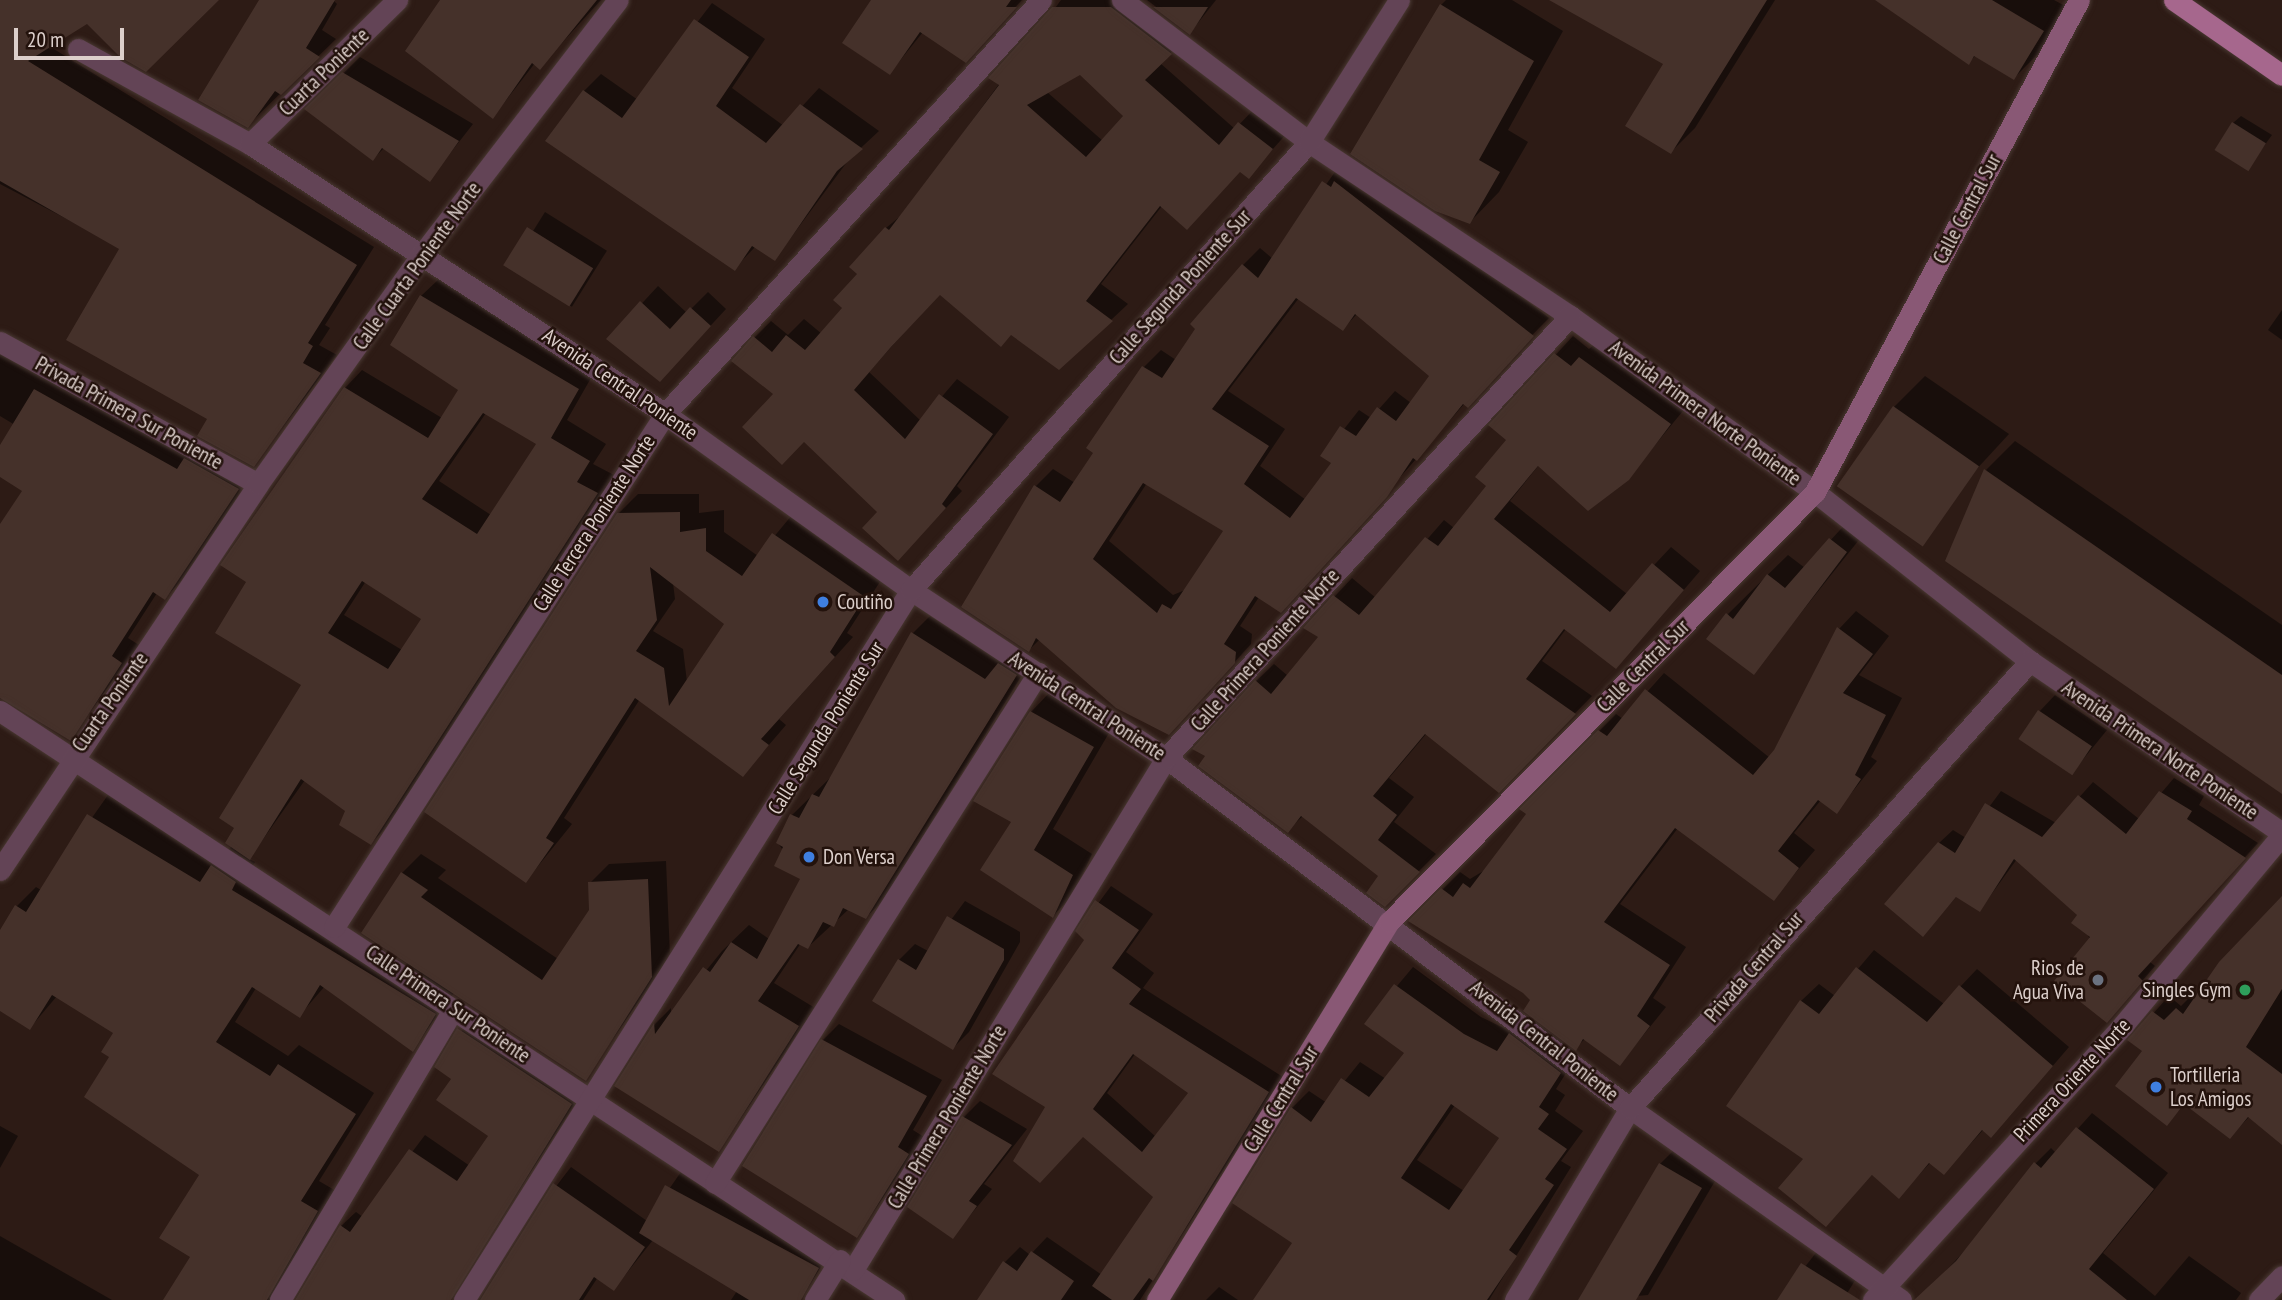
<!DOCTYPE html>
<html>
<head>
<meta charset="utf-8">
<style>
  body { margin:0 }
  #map { position:relative; width:2282px; height:1300px; overflow:hidden; background:#2d1b15; font-family:"PT Sans Narrow",sans-serif }
  div>[style] { position:absolute }
  .shadow>* { inset:0; background:#0007; transform-origin:0 0 }
  .building>* { inset:0; background:#45312a; transform-origin:0 0 }
  .roads { filter:drop-shadow(0 0 2px #493832) drop-shadow(0 0 2px #493832) }
  .street>* { height:21px; margin:-10.5px; padding:0 10.5px; transform-origin:10.5px; border-radius:10.5px; background:#634456 }
  .secondary>* { height:21px; margin:-10.5px; padding:0 10.5px; transform-origin:10.5px; border-radius:10.5px; background:#895875 }
  .primary>* { height:21px; margin:-10.5px; padding:0 10.5px; transform-origin:10.5px; border-radius:10.5px; background:#a6678d }
  .dots>* { width:19px; height:19px; translate:-50% -50%; box-sizing:border-box; border:4px solid #23120c; border-radius:50% }
  span { translate:-50% -50%; white-space:nowrap; text-align:center; line-height:1.15; -webkit-text-stroke:5px #23120c; paint-order:stroke }
  .street-label { font-size:21px; color:#dccfcb }
  .poi-label { font-size:21px; color:#dccfcb }
  .left { translate:0 -50%; text-align:left }
  .right { translate:-100% -50%; text-align:right }
  .scale { position:absolute; left:14px; top:28px; width:110px; height:32px; box-sizing:border-box; border:4px solid #dccfcb; border-top:0; padding-left:9px; font-size:21px; line-height:24px; white-space:nowrap; color:#dccfcb; -webkit-text-stroke:5px #23120c; paint-order:stroke }
</style>
</head>
<body>
<div id="map">
  <div class="shadow">
    <i style="clip-path:polygon(0 0,217px 0,87px 22px,49px 46px,374px 247px,325px 325px,330px 328px,319px 345px,337px 355px,254px 465px,209px 419px,122px 248px,0 184px)"></i>
    <i style="clip-path:polygon(261px 0,333px 0,337px 4px,322px 30px,336px 39px,247px 126px)"></i>
    <i style="clip-path:polygon(449px 0,601px 0,540px 67px,535px 63px,493px 117px)"></i>
    <i style="clip-path:polygon(874px 0,1022px 0,981px 45px,923px 32px,890px 73px)"></i>
    <i style="clip-path:polygon(evenodd,1061px 0,1116px 0,1187px 37px,1160px 63px,1235px 129px,1256px 107px,1288px 132px,1249px 176px,1241px 170px,1162px 206px,1101px 284px,1128px 304px,1111px 320px,1012px 334px,941px 293px,908px 328px,869px 372px,921px 421px,957px 379px,1009px 417px,957px 486px,962px 491px,914px 542px,879px 512px,775px 394px,754px 338px,771px 321px,788px 335px,804px 319px,822px 334px,845px 308px,886px 228px,904px 213px,1061px 0,1081px 73px,1125px 116px,1103px 141px,1047px 92px,1081px 73px)"></i>
    <i style="clip-path:polygon(1147px 0,1216px 0,1190px 33px)"></i>
    <i style="clip-path:polygon(1446px 0,1512px 0,1563px 31px,1508px 130px,1528px 142px,1499px 192px,1470px 222px,1441px 5px)"></i>
    <i style="clip-path:polygon(1553px 0,1775px 0,1695px 128px,1671px 152px,1666px 64px)"></i>
    <i style="clip-path:polygon(1878px 0,2054px 0,2067px 7px,2038px 54px,2014px 78px,1976px 55px,1969px 62px)"></i>
    <i style="clip-path:polygon(712px 3px,765px 39px,732px 88px,784px 126px,819px 88px,879px 131px,850px 158px,775px 259px,756px 246px,734px 269px,584px 91px,601px 74px,638px 100px)"></i>
    <i style="clip-path:polygon(360px 57px,473px 124px,430px 179px,384px 148px,373px 159px,307px 109px)"></i>
    <i style="clip-path:polygon(2241px 116px,2272px 135px,2247px 169px,2233px 123px)"></i>
    <i style="clip-path:polygon(evenodd,1340px 165px,1353px 165px,1549px 318px,1465px 403px,1298px 594px,1259px 597px,1240px 626px,1252px 634px,1251px 644px,1186px 716px,1040px 639px,1029px 650px,1036px 486px,1053px 469px,1075px 483px,1095px 452px,1088px 448px,1144px 367px,1161px 350px,1176px 360px,1243px 265px,1260px 248px,1273px 259px,1340px 165px,1299px 298px,1343px 329px,1357px 314px,1431px 376px,1411px 403px,1395px 391px,1371px 418px,1359px 410px,1323px 456px,1333px 462px,1306px 500px,1260px 466px,1285px 429px,1228px 391px,1299px 298px,1340px 165px,1147px 483px,1225px 530px,1185px 590px,1173px 595px,1109px 541px,1147px 483px)"></i>
    <i style="left:545px;top:212px;width:73px;height:66px;rotate:32deg"></i>
    <i style="clip-path:polygon(evenodd,439px 279px,595px 371px,567px 420px,606px 444px,593px 464px,614px 475px,389px 825px,371px 843px,347px 811px,305px 780px,249px 859px,255px 862px,250px 870px,407px 965px,402px 873px,421px 854px,446px 870px,438px 878px,558px 959px,591px 910px,590px 883px,609px 864px,666px 861px,670px 956px,585px 1079px,454px 993px,413px 1049px,325px 986px,300px 1015px,256px 988px,235px 1022px,288px 1056px,299px 1045px,374px 1093px,319px 1181px,336px 1191px,272px 1300px,166px 1300px,193px 1257px,201px 1174px,111px 1057px,115px 1033px,57px 996px,30px 1028px,0 1009px,0 933px,17px 906px,36px 887px,41px 890px,108px 795px,217px 861px,232px 846px,304px 685px,248px 582px,345px 388px,362px 370px,442px 418px,461px 389px,421px 296px,439px 279px,486px 413px,539px 443px,491px 515px,439px 481px,486px 413px,439px 279px,366px 581px,423px 618px,402px 650px,344px 615px,366px 581px)"></i>
    <i style="clip-path:polygon(658px 286px,687px 313px,708px 292px,726px 309px,676px 363px,609px 339px)"></i>
    <i style="clip-path:polygon(2282px 310px,2282px 340px,2268px 330px)"></i>
    <i style="clip-path:polygon(0 336px,255px 471px,182px 580px,165px 598px,157px 593px,128px 638px,139px 645px,70px 739px,0 696px,0 528px,24px 490px,0 475px,0 449px,15px 425px,0 416px)"></i>
    <i style="clip-path:polygon(1573px 336px,1589px 349px,1598px 341px,1687px 406px,1628px 478px,1539px 465px,1510px 501px,1627px 594px,1671px 547px,1700px 571px,1633px 649px,1566px 629px,1542px 661px,1592px 696px,1499px 790px,1427px 733px,1389px 778px,1414px 797px,1394px 822px,1436px 854px,1385px 905px,1381px 876px,1303px 816px,1287px 831px,1256px 681px,1274px 664px,1288px 676px,1320px 637px,1306px 627px,1352px 578px,1376px 598px,1444px 520px,1454px 528px,1488px 486px,1509px 440px,1491px 425px)"></i>
    <i style="clip-path:polygon(1925px 376px,2009px 434px,1914px 537px,1894px 407px)"></i>
    <i style="clip-path:polygon(2015px 441px,2282px 625px,2282px 792px,1986px 470px)"></i>
    <i style="clip-path:polygon(evenodd,638px 494px,699px 494px,699px 513px,724px 510px,724px 532px,758px 556px,792px 515px,883px 577px,847px 633px,853px 637px,779px 719px,786px 725px,743px 775px,640px 699px,564px 818px,572px 824px,526px 881px,618px 514px,638px 494px,673px 583px,726px 624px,687px 682px,683px 649px,653px 631px,675px 599px,673px 583px)"></i>
    <i style="clip-path:polygon(1851px 518px,1866px 531px,1754px 672px,1728px 614px,1788px 555px,1805px 568px)"></i>
    <i style="clip-path:polygon(1856px 611px,1889px 636px,1859px 675px,1902px 698px,1871px 757px,1877px 761px,1837px 811px,1821px 800px,1794px 833px,1815px 850px,1773px 899px,1678px 828px,1620px 904px,1686px 947px,1653px 998px,1666px 1007px,1620px 1064px,1585px 1039px,1575px 1048px,1524px 992px,1411px 921px,1460px 872px,1470px 879px,1485px 870px,1528px 814px,1522px 809px,1616px 714px,1623px 719px,1664px 673px,1770px 758px,1839px 629px)"></i>
    <i style="clip-path:polygon(930px 616px,1002px 661px,1017px 647px,1033px 657px,884px 900px,866px 917px,849px 909px,808px 947px,801px 943px,774px 983px,815px 1008px,719px 1150px,617px 1086px,655px 1024px,671px 1008px,671px 1014px,722px 951px,749px 925px,769px 939px,802px 878px,778px 843px,792px 815px,831px 777px,913px 633px)"></i>
    <i style="clip-path:polygon(1051px 691px,1113px 726px,1053px 829px,1092px 854px,1073px 895px,1053px 916px,1013px 822px,1031px 712px)"></i>
    <i style="clip-path:polygon(2055px 695px,2107px 730px,2072px 773px,2039px 712px)"></i>
    <i style="clip-path:polygon(2174px 778px,2204px 796px,2199px 805px,2258px 843px,2150px 962px,2155px 966px,2120px 1007px,2079px 915px,2017px 859px,1980px 910px,1957px 896px,1923px 935px,1939px 843px,1953px 830px,1966px 838px,2001px 791px,2056px 823px,2093px 782px,2139px 819px)"></i>
    <i style="clip-path:polygon(evenodd,1111px 886px,1153px 914px,1126px 952px,1154px 973px,1143px 988px,1283px 1077px,1140px 1300px,999px 1300px,1005px 1262px,1020px 1247px,1030px 1255px,1047px 1237px,1102px 1275px,1155px 1197px,1048px 1106px,1087px 936px,1078px 931px,1111px 886px,1135px 1054px,1191px 1093px,1156px 1137px,1107px 1093px,1135px 1054px)"></i>
    <i style="clip-path:polygon(2282px 898px,2282px 1143px,2250px 1116px,2230px 1137px,2186px 1103px,2167px 1123px,2144px 1051px,2130px 1039px,2169px 996px,2181px 1006px,2193px 994px,2197px 997px)"></i>
    <i style="clip-path:polygon(965px 901px,1020px 932px,1020px 942px,969px 1032px,953px 1048px,899px 960px,915px 944px,928px 951px)"></i>
    <i style="clip-path:polygon(1874px 950px,1944px 1004px,1977px 969px,2069px 1047px,2008px 1118px,1984px 1129px,1944px 1173px,1931px 1162px,1899px 1196px,1873px 1174px,1826px 1225px,1805px 1159px,1801px 1001px,1819px 984px,1835px 996px)"></i>
    <i style="clip-path:polygon(evenodd,1413px 967px,1481px 1017px,1512px 1032px,1527px 1016px,1578px 1054px,1556px 1089px,1565px 1095px,1555px 1111px,1583px 1131px,1561px 1161px,1571px 1167px,1489px 1300px,1255px 1300px,1295px 1243px,1292px 1108px,1309px 1091px,1327px 1103px,1360px 1062px,1386px 1079px,1407px 1052px,1366px 1023px,1413px 967px,1455px 1105px,1502px 1137px,1464px 1191px,1417px 1160px,1455px 1105px)"></i>
    <i style="clip-path:polygon(473px 1015px,585px 1089px,447px 1300px,295px 1300px,341px 1226px,356px 1212px,363px 1217px,425px 1135px,470px 1166px,491px 1136px,453px 1079px,437px 1067px)"></i>
    <i style="clip-path:polygon(839px 1024px,942px 1080px,913px 1130px,924px 1137px,857px 1236px,823px 1040px)"></i>
    <i style="clip-path:polygon(980px 1101px,1027px 1129px,984px 1184px,992px 1189px,953px 1236px,964px 1117px)"></i>
    <i style="clip-path:polygon(2092px 1113px,2168px 1173px,2103px 1253px,2155px 1296px,2189px 1256px,2241px 1293px,2236px 1300px,1941px 1300px,1930px 1288px,2006px 1206px,2036px 1163px,2051px 1148px,2056px 1153px)"></i>
    <i style="clip-path:polygon(0 1126px,18px 1136px,0 1168px)"></i>
    <i style="clip-path:polygon(1684px 1140px,1725px 1164px,1648px 1295px,1591px 1300px,1660px 1164px)"></i>
    <i style="clip-path:polygon(571px 1167px,647px 1221px,683px 1169px,822px 1265px,800px 1300px,731px 1300px,737px 1291px,653px 1240px,614px 1289px,598px 1277px,583px 1300px,507px 1300px,537px 1211px)"></i>
    <i style="clip-path:polygon(0 1236px,112px 1300px,0 1300px)"></i>
    <i style="clip-path:polygon(1826px 1240px,1865px 1264px,1843px 1300px,1779px 1300px)"></i>
    <i style="clip-path:polygon(1219px 1287px,1238px 1300px,1206px 1300px)"></i>
  </div>
  <div class="building">
    <i style="clip-path:polygon(0 0,219px 0,146px 72px,120px 57px,87px 24px,28px 61px,357px 265px,308px 343px,313px 346px,303px 363px,321px 373px,254px 467px,197px 436px,207px 419px,66px 340px,119px 249px,0 181px)"></i>
    <i style="clip-path:polygon(259px 0,335px 0,306px 48px,320px 57px,281px 95px,275px 91px,248px 128px,198px 100px)"></i>
    <i style="clip-path:polygon(440px 0,597px 0,540px 70px,532px 63px,493px 119px,405px 51px)"></i>
    <i style="clip-path:polygon(871px 0,1011px 0,1006px 7px,1017px 7px,966px 63px,920px 32px,890px 75px,842px 43px)"></i>
    <i style="clip-path:polygon(1549px 0,1767px 0,1671px 154px,1625px 126px,1663px 64px)"></i>
    <i style="clip-path:polygon(1875px 0,1992px 0,2044px 31px,2014px 80px,1974px 56px,1969px 65px)"></i>
    <i style="clip-path:polygon(1440px 4px,1534px 61px,1479px 160px,1500px 172px,1470px 224px,1435px 211px,1350px 154px)"></i>
    <i style="clip-path:polygon(evenodd,1052px 7px,1111px 7px,1172px 54px,1145px 80px,1219px 145px,1238px 122px,1273px 149px,1249px 179px,1240px 172px,1187px 230px,1160px 206px,1086px 301px,1113px 321px,1059px 370px,1011px 335px,1001px 347px,940px 295px,891px 347px,854px 390px,905px 439px,939px 394px,993px 434px,942px 504px,946px 508px,898px 561px,862px 528px,877px 512px,804px 442px,782px 465px,742px 427px,773px 394px,731px 361px,753px 336px,772px 352px,786px 335px,805px 350px,842px 308px,833px 300px,857px 274px,849px 267px,885px 227px,889px 230px,999px 85px,988px 78px,1052px 7px,1080px 75px,1123px 116px,1086px 157px,1027px 105px,1080px 75px)"></i>
    <i style="clip-path:polygon(1153px 7px,1208px 7px,1190px 35px)"></i>
    <i style="clip-path:polygon(694px 19px,749px 57px,716px 106px,766px 143px,800px 104px,863px 149px,837px 171px,775px 261px,752px 246px,735px 271px,545px 141px,583px 90px,622px 118px)"></i>
    <i style="clip-path:polygon(342px 72px,459px 141px,430px 182px,382px 148px,373px 161px,304px 109px)"></i>
    <i style="left:2232px;top:122px;width:40px;height:33px;rotate:32deg"></i>
    <i style="clip-path:polygon(evenodd,1322px 181px,1331px 187px,1334px 181px,1534px 336px,1468px 408px,1463px 404px,1417px 461px,1413px 458px,1387px 497px,1281px 613px,1255px 596px,1224px 644px,1236px 652px,1235px 663px,1169px 735px,1116px 708px,1036px 638px,1029px 652px,961px 607px,1034px 485px,1060px 502px,1093px 453px,1086px 448px,1142px 366px,1162px 378px,1195px 329px,1190px 324px,1242px 264px,1258px 278px,1322px 181px,1296px 298px,1343px 331px,1355px 314px,1429px 376px,1396px 421px,1377px 407px,1356px 436px,1340px 426px,1320px 456px,1331px 463px,1290px 518px,1244px 484px,1269px 446px,1212px 409px,1296px 298px,1322px 181px,1143px 483px,1223px 531px,1171px 609px,1162px 604px,1157px 613px,1093px 559px,1143px 483px)"></i>
    <i style="left:527px;top:227px;width:78px;height:45px;rotate:32deg"></i>
    <i style="clip-path:polygon(evenodd,420px 295px,579px 389px,551px 438px,590px 461px,577px 482px,598px 493px,371px 845px,339px 825px,345px 811px,301px 779px,250px 860px,225px 843px,234px 828px,219px 818px,301px 685px,215px 633px,246px 582px,220px 565px,344px 387px,428px 438px,458px 390px,390px 345px,420px 295px,483px 413px,536px 444px,477px 534px,422px 499px,483px 413px,420px 295px,362px 581px,421px 619px,388px 669px,328px 633px,362px 581px)"></i>
    <i style="clip-path:polygon(640px 301px,670px 329px,690px 307px,711px 326px,660px 382px,606px 339px)"></i>
    <i style="clip-path:polygon(1554px 353px,1571px 366px,1579px 357px,1671px 424px,1629px 480px,1588px 511px,1538px 466px,1494px 519px,1610px 612px,1652px 563px,1684px 590px,1616px 669px,1564px 629px,1526px 679px,1576px 714px,1499px 793px,1425px 734px,1373px 796px,1397px 815px,1378px 840px,1420px 872px,1385px 907px,1366px 893px,1378px 876px,1301px 816px,1288px 833px,1198px 766px,1205px 756px,1192px 749px,1255px 680px,1271px 694px,1318px 637px,1303px 628px,1333px 595px,1359px 615px,1425px 537px,1438px 546px,1486px 486px,1475px 477px,1506px 440px,1488px 425px)"></i>
    <i style="clip-path:polygon(34px 389px,177px 469px,184px 458px,239px 489px,165px 600px,153px 592px,112px 656px,122px 663px,71px 741px,0 698px,0 524px,22px 491px,0 477px,0 445px)"></i>
    <i style="left:1893px;top:406px;width:105px;height:98px;rotate:35deg"></i>
    <i style="clip-path:polygon(1984px 469px,2282px 675px,2282px 794px,1945px 561px)"></i>
    <i style="clip-path:polygon(evenodd,680px 512px,680px 532px,706px 528px,706px 551px,742px 576px,772px 533px,865px 597px,830px 652px,835px 657px,761px 739px,769px 745px,743px 777px,635px 698px,546px 838px,554px 843px,526px 883px,424px 812px,617px 513px,680px 512px,650px 567px,724px 624px,669px 706px,664px 668px,636px 651px,657px 620px,650px 567px)"></i>
    <i style="clip-path:polygon(1829px 538px,1847px 552px,1754px 675px,1706px 639px,1726px 613px,1733px 619px,1767px 574px,1785px 588px)"></i>
    <i style="clip-path:polygon(1837px 627px,1873px 654px,1843px 693px,1886px 715px,1855px 775px,1861px 779px,1837px 814px,1818px 800px,1778px 851px,1799px 868px,1774px 901px,1675px 828px,1604px 922px,1670px 965px,1637px 1016px,1650px 1026px,1620px 1066px,1583px 1039px,1576px 1051px,1523px 1011px,1530px 1000px,1523px 993px,1408px 921px,1441px 888px,1453px 897px,1463px 883px,1470px 888px,1526px 814px,1519px 809px,1598px 730px,1607px 736px,1645px 689px,1753px 775px,1774px 750px)"></i>
    <i style="clip-path:polygon(911px 632px,985px 679px,998px 663px,1017px 675px,866px 919px,843px 908px,834px 927px,823px 922px,808px 949px,798px 944px,758px 1001px,799px 1026px,719px 1152px,614px 1086px,654px 1023px,655px 1034px,703px 967px,710px 972px,731px 942px,757px 959px,800px 879px,774px 866px,783px 847px,776px 843px,790px 814px,799px 818px,812px 794px,819px 797px)"></i>
    <i style="left:2038px;top:710px;width:65px;height:35px;rotate:34deg"></i>
    <i style="clip-path:polygon(1030px 711px,1094px 747px,1034px 850px,1073px 875px,1053px 918px,980px 870px,1011px 822px,973px 801px)"></i>
    <i style="clip-path:polygon(2159px 791px,2192px 811px,2187px 819px,2246px 858px,2138px 976px,2143px 981px,2107px 1023px,2054px 981px,2090px 937px,2071px 923px,2077px 915px,2014px 859px,1980px 912px,1956px 897px,1923px 937px,1884px 904px,1938px 842px,1955px 853px,1985px 803px,2042px 837px,2078px 795px,2126px 834px)"></i>
    <i style="clip-path:polygon(87px 814px,200px 882px,211px 865px,236px 882px,232px 890px,436px 1014px,413px 1052px,320px 985px,300px 1018px,252px 987px,216px 1042px,270px 1076px,278px 1064px,356px 1114px,301px 1201px,318px 1211px,267px 1300px,163px 1300px,190px 1257px,159px 1238px,199px 1175px,84px 1097px,109px 1057px,101px 1052px,113px 1033px,52px 995px,30px 1030px,0 1011px,0 930px,15px 905px,26px 912px)"></i>
    <i style="clip-path:polygon(401px 872px,428px 890px,421px 897px,542px 980px,589px 910px,588px 882px,648px 879px,652px 977px,586px 1081px,361px 933px)"></i>
    <i style="clip-path:polygon(2282px 896px,2282px 989px,2246px 1047px,2282px 1074px,2282px 1145px,2248px 1117px,2230px 1139px,2184px 1104px,2167px 1126px,2115px 1086px,2142px 1051px,2127px 1040px,2152px 1011px,2164px 1020px,2176px 1008px,2183px 1014px,2219px 962px)"></i>
    <i style="clip-path:polygon(evenodd,1095px 900px,1139px 930px,1112px 968px,1141px 989px,1129px 1004px,1269px 1092px,1153px 1281px,1149px 1278px,1133px 1300px,1112px 1300px,1092px 1286px,1153px 1197px,1083px 1137px,1040px 1183px,1013px 1161px,1045px 1107px,992px 1074px,1084px 940px,1075px 931px,1095px 900px,1133px 1054px,1188px 1093px,1142px 1152px,1093px 1109px,1133px 1054px)"></i>
    <i style="clip-path:polygon(947px 916px,1004px 949px,1004px 960px,953px 1050px,872px 1001px,898px 959px,916px 970px)"></i>
    <i style="clip-path:polygon(1856px 967px,1927px 1022px,1959px 985px,2053px 1066px,1991px 1138px,1982px 1130px,1944px 1175px,1929px 1163px,1899px 1199px,1872px 1175px,1826px 1227px,1778px 1188px,1803px 1159px,1726px 1106px,1800px 1000px,1819px 1014px)"></i>
    <i style="clip-path:polygon(evenodd,1394px 984px,1464px 1034px,1497px 1051px,1509px 1033px,1561px 1073px,1539px 1107px,1549px 1114px,1538px 1129px,1567px 1149px,1545px 1179px,1554px 1185px,1509px 1250px,1517px 1256px,1487px 1300px,1253px 1300px,1292px 1243px,1232px 1203px,1291px 1107px,1311px 1122px,1341px 1078px,1369px 1097px,1404px 1053px,1364px 1024px,1394px 984px,1451px 1104px,1499px 1138px,1449px 1210px,1401px 1178px,1451px 1104px)"></i>
    <i style="clip-path:polygon(457px 1028px,572px 1104px,451px 1300px,295px 1300px,340px 1225px,350px 1232px,409px 1149px,457px 1181px,488px 1136px,436px 1100px,451px 1079px,434px 1067px)"></i>
    <i style="clip-path:polygon(821px 1039px,927px 1096px,898px 1147px,909px 1154px,857px 1238px,742px 1166px)"></i>
    <i style="clip-path:polygon(962px 1116px,1012px 1145px,969px 1201px,977px 1206px,953px 1239px,907px 1207px)"></i>
    <i style="clip-path:polygon(2076px 1127px,2154px 1189px,2089px 1269px,2127px 1300px,1914px 1300px,1956px 1261px,2034px 1162px,2041px 1168px)"></i>
    <i style="clip-path:polygon(1659px 1163px,1702px 1188px,1636px 1300px,1578px 1300px)"></i>
    <i style="clip-path:polygon(553px 1183px,645px 1247px,614px 1291px,594px 1277px,579px 1300px,480px 1300px)"></i>
    <i style="clip-path:polygon(665px 1185px,819px 1268px,801px 1300px,749px 1300px,639px 1233px)"></i>
    <i style="clip-path:polygon(1031px 1251px,1074px 1281px,1061px 1300px,977px 1300px,1003px 1261px,1017px 1271px)"></i>
    <i style="clip-path:polygon(1801px 1263px,1860px 1300px,1777px 1300px)"></i>
  </div>
  <div class="roads">
    <div class="street">
      <i style="left:1122px;top:0;width:235px;rotate:37.2deg"></i>
      <i style="left:1309px;top:142px;width:314px;rotate:33.7deg"></i>
      <i style="left:1570px;top:316px;width:302px;rotate:35.7deg"></i>
      <i style="left:1815px;top:492px;width:273px;rotate:38.2deg"></i>
      <i style="left:2030px;top:661px;width:305px;rotate:34.3deg"></i>
      <i style="left:78px;top:49px;width:196px;rotate:28.9deg"></i>
      <i style="left:250px;top:144px;width:495px;rotate:33deg"></i>
      <i style="left:665px;top:414px;width:302px;rotate:35.6deg"></i>
      <i style="left:911px;top:590px;width:305px;rotate:33.4deg"></i>
      <i style="left:1166px;top:758px;width:581px;rotate:37.03deg"></i>
      <i style="left:1630px;top:1108px;width:332px;rotate:35.3deg"></i>
      <i style="left:250px;top:144px;width:206px;rotate:-44.4deg"></i>
      <i style="left:0;top:342px;width:294px;rotate:28.8deg"></i>
      <i style="left:0;top:711px;width:1071px;rotate:33.38deg"></i>
      <i style="left:0;top:870px;width:464px;rotate:-56.2deg"></i>
      <i style="left:258px;top:484px;width:284px;rotate:-54.5deg"></i>
      <i style="left:423px;top:253px;width:319px;rotate:-52.4deg"></i>
      <i style="left:334px;top:927px;width:611px;rotate:-57.17deg"></i>
      <i style="left:665px;top:414px;width:559px;rotate:-47.75deg"></i>
      <i style="left:715px;top:1183px;width:604px;rotate:-57.65deg"></i>
      <i style="left:853px;top:1270px;width:600px;rotate:-58.56deg"></i>
      <i style="left:1166px;top:758px;width:599px;rotate:-47.57deg"></i>
      <i style="left:280px;top:1300px;width:338px;rotate:-59.2deg"></i>
      <i style="left:464px;top:1300px;width:839px;rotate:-57.81deg"></i>
      <i style="left:911px;top:590px;width:599px;rotate:-48.38deg"></i>
      <i style="left:1309px;top:142px;width:168px;rotate:-57.6deg"></i>
      <i style="left:815px;top:1300px;width:47px;rotate:-58deg"></i>
      <i style="left:1515px;top:1300px;width:224px;rotate:-59.1deg"></i>
      <i style="left:1630px;top:1108px;width:600px;rotate:-48.18deg"></i>
      <i style="left:1873px;top:1300px;width:372px;rotate:-47.7deg"></i>
      <i style="left:2123px;top:1025px;width:248px;rotate:-50.1deg"></i>
      <i style="left:2259px;top:1300px;width:33px;rotate:-46deg"></i>
    </div>
    <div class="secondary">
      <i style="left:1157px;top:1300px;width:444px;rotate:-58.5deg"></i>
      <i style="left:1389px;top:922px;width:605px;rotate:-45.27deg"></i>
      <i style="left:1815px;top:492px;width:558px;rotate:-61.78deg"></i>
    </div>
    <div class="primary">
      <i style="left:2174px;top:0;width:131px;rotate:34.8deg"></i>
    </div>
  </div>
  <div class="dots">
    <i style="left:823px;top:602px;background:#3f7fe0"></i>
    <i style="left:809px;top:857px;background:#3f7fe0"></i>
    <i style="left:2098px;top:980px;background:#6b7280"></i>
    <i style="left:2245px;top:990px;background:#2e9e5b"></i>
    <i style="left:2156px;top:1087px;background:#3f7fe0"></i>
  </div>
  <div class="street-label">
    <span style="left:324px;top:72px;rotate:-44deg">Cuarta Poniente</span>
    <span style="left:1967px;top:209px;rotate:-62deg">Calle Central Sur</span>
    <span style="left:417px;top:266px;rotate:-54deg">Calle Cuarta Poniente Norte</span>
    <span style="left:1180px;top:287px;rotate:-48deg">Calle Segunda Poniente Sur</span>
    <span style="left:620px;top:384px;rotate:34deg">Avenida Central Poniente</span>
    <span style="left:129px;top:413px;rotate:29deg">Privada Primera Sur Poniente</span>
    <span style="left:1705px;top:413px;rotate:36deg">Avenida Primera Norte Poniente</span>
    <span style="left:594px;top:523px;rotate:-57deg">Calle Tercera Poniente Norte</span>
    <span style="left:1265px;top:650px;rotate:-48deg">Calle Primera Poniente Norte</span>
    <span style="left:1643px;top:666px;rotate:-45deg">Calle Central Sur</span>
    <span style="left:110px;top:702px;rotate:-55deg">Cuarta Poniente</span>
    <span style="left:1087px;top:706px;rotate:33deg">Avenida Central Poniente</span>
    <span style="left:826px;top:728px;rotate:-58deg">Calle Segunda Poniente Sur</span>
    <span style="left:2160px;top:750px;rotate:34deg">Avenida Primera Norte Poniente</span>
    <span style="left:1754px;top:967px;rotate:-49deg">Privada Central Sur</span>
    <span style="left:448px;top:1004px;rotate:34deg">Calle Primera Sur Poniente</span>
    <span style="left:1544px;top:1041px;rotate:38deg">Avenida Central Poniente</span>
    <span style="left:2072px;top:1080px;rotate:-47deg">Primera Oriente Norte</span>
    <span style="left:1281px;top:1099px;rotate:-58deg">Calle Central Sur</span>
    <span style="left:947px;top:1117px;rotate:-59deg">Calle Primera Poniente Norte</span>
  </div>
  <div class="poi-label">
    <span class="left" style="left:837px;top:602px">Coutiño</span>
    <span class="left" style="left:823px;top:857px">Don Versa</span>
    <span class="right" style="left:2084px;top:980px">Rios de<br>Agua Viva</span>
    <span class="right" style="left:2231px;top:990px">Singles Gym</span>
    <span class="left" style="left:2170px;top:1087px">Tortilleria<br>Los Amigos</span>
  </div>
  <div class="scale">20 m</div>
</div>
</body>
</html>
